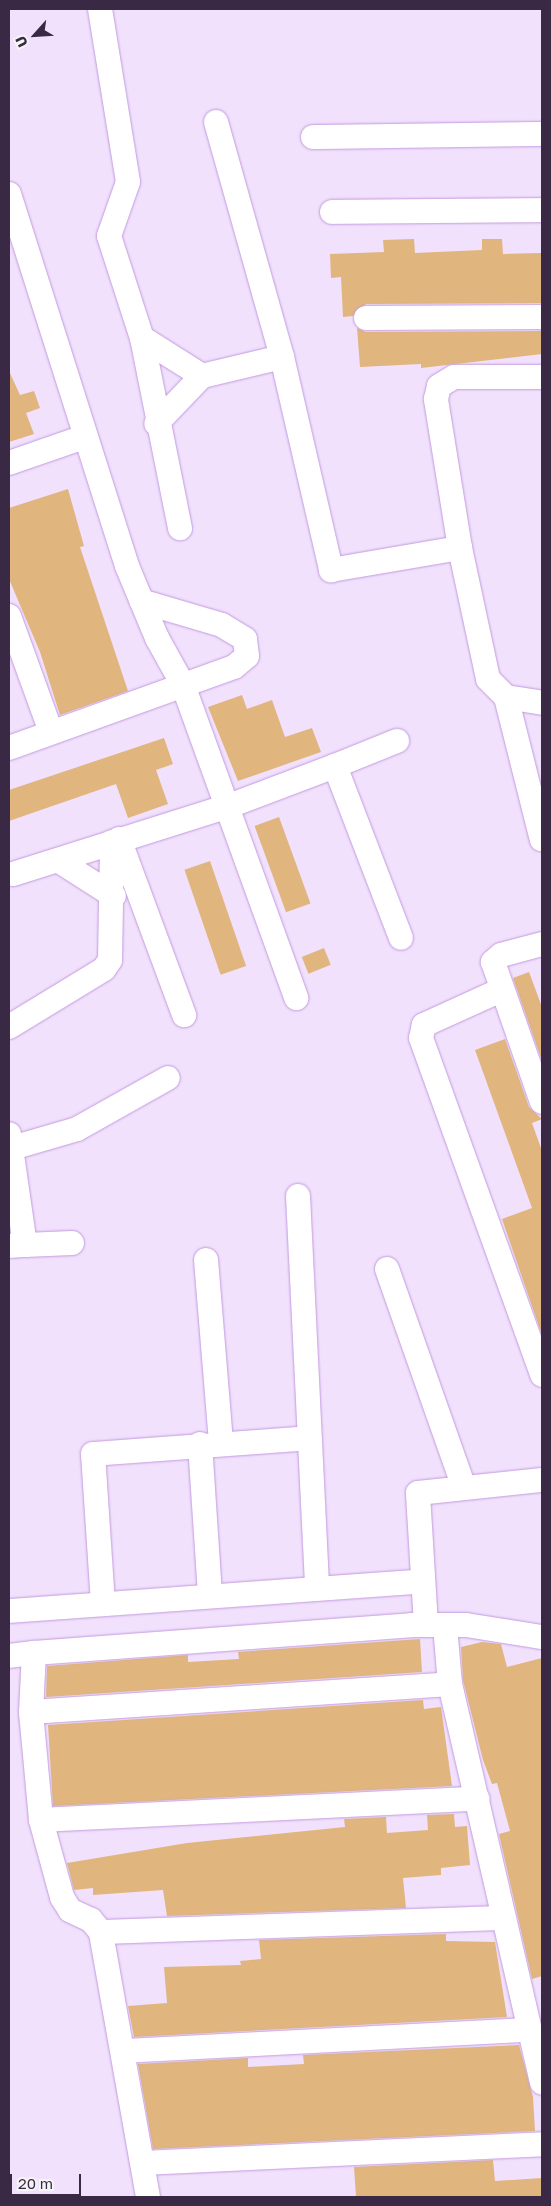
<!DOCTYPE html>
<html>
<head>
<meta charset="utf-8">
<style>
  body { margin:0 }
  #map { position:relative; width:551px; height:2206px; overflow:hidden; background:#f1e1fd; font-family:"Golos Text",sans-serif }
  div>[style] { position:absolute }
  .building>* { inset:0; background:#e1b57e; transform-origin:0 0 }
  .roads { filter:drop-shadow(0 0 1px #c39add) drop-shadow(0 0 1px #c39add) }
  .minor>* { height:24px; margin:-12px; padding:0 12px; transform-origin:12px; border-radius:12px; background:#fff }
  span { translate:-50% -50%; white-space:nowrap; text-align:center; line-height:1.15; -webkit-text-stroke:4px #f5f5f5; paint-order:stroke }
  .frame { position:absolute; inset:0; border:10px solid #392944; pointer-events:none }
  .north { position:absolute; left:10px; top:10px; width:50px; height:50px; -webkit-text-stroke:4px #f5f5f5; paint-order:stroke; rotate:244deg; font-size:14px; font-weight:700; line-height:20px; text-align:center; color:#392944 }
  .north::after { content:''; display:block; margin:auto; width:18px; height:22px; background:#392944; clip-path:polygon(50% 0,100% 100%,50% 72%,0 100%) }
  .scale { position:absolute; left:10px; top:2174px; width:71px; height:22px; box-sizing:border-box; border:2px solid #392944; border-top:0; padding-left:6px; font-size:15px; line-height:18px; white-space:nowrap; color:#392944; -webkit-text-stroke:4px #f5f5f5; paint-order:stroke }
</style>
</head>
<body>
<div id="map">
  <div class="building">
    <i style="clip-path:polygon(414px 239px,415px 253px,482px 250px,482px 239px,502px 239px,503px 254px,542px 253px,542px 303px,366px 304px,353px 316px,343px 317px,341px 277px,331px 278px,330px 254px,384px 252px,383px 240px)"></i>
    <i style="clip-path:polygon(357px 328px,366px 332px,542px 331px,542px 354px,421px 368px,421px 364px,360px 367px)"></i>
    <i style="clip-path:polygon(9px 371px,20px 395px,34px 391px,40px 408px,26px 413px,34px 434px,9px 442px)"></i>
    <i style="clip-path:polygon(68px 489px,84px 546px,80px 547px,128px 691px,60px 715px,40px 652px,9px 579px,9px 508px)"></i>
    <i style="clip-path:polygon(242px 695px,247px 709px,272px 700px,285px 737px,312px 728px,321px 752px,238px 781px,208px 707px)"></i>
    <i style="clip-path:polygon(164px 738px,173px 764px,156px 770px,168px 804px,128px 818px,116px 784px,9px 821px,9px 790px)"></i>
    <i style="left:279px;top:817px;width:92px;height:26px;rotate:70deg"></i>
    <i style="left:210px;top:861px;width:111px;height:27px;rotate:71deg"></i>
    <i style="left:324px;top:948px;width:18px;height:24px;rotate:68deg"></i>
    <i style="clip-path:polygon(529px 972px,542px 1007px,542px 1061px,513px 978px)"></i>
    <i style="clip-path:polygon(505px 1039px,529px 1107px,542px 1119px,532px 1123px,542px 1151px,542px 1335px,502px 1219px,532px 1208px,475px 1050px)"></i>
    <i style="clip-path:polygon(420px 1639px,422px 1672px,46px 1697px,47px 1666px,188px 1655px,188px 1662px,239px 1659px,238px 1652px)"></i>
    <i style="clip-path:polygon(482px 1642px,501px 1644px,507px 1667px,542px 1658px,542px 1976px,532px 1979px,499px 1834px,510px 1831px,497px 1783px,492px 1784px,483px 1760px,463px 1680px,461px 1647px)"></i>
    <i style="clip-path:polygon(423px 1700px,424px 1709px,441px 1707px,452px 1786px,53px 1806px,48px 1725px)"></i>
    <i style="clip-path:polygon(454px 1814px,455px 1827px,467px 1826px,470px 1865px,441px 1868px,441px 1875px,403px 1878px,406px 1908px,167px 1916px,163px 1890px,93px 1895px,93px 1888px,74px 1890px,67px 1863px,187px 1843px,345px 1827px,344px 1819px,386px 1817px,387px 1833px,428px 1830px,427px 1815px)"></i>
    <i style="clip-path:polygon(446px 1934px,446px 1941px,495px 1942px,507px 2017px,134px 2037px,128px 2006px,167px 2003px,164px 1967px,241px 1965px,240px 1961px,261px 1959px,259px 1940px)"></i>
    <i style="clip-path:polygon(519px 2045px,533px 2097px,535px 2131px,153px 2149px,138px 2064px,248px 2058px,248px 2067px,304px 2064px,303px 2055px)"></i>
    <i style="clip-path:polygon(493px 2160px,495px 2181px,542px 2178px,542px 2197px,356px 2197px,354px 2167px)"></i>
  </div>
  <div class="roads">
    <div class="minor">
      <i style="left:100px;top:9px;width:175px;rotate:80.8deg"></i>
      <i style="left:128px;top:182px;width:57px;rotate:109.4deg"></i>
      <i style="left:109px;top:236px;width:107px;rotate:72.1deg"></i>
      <i style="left:142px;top:338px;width:194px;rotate:78.7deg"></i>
      <i style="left:216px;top:122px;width:244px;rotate:74.3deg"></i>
      <i style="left:282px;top:357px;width:219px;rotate:77deg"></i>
      <i style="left:331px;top:570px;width:131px;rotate:-9.7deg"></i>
      <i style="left:460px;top:548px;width:151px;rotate:-99.2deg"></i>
      <i style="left:436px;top:399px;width:13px;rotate:-77deg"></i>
      <i style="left:439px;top:386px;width:17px;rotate:-31deg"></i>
      <i style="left:454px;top:377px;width:88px"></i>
      <i style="left:313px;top:137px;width:229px;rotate:-0.8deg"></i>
      <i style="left:9px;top:194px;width:390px;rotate:72.4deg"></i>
      <i style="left:127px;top:566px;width:78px;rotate:67.4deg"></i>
      <i style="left:157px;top:638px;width:54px;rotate:61deg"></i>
      <i style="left:183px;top:685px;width:333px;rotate:70.1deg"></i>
      <i style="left:332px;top:212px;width:210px;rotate:-0.5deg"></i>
      <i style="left:366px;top:318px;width:176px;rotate:-0.3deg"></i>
      <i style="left:142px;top:338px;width:71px;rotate:32.3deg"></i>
      <i style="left:202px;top:376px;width:66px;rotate:133.8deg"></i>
      <i style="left:202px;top:376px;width:82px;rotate:-13.4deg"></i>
      <i style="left:9px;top:463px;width:79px;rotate:-19.1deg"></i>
      <i style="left:460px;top:548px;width:134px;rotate:77.9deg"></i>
      <i style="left:488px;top:679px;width:25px;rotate:45deg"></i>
      <i style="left:506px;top:697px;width:36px;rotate:9deg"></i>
      <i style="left:9px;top:616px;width:123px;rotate:70.1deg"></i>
      <i style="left:506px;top:697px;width:147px;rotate:75.9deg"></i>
      <i style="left:9px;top:748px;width:239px;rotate:-19.8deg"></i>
      <i style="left:234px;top:667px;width:17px;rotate:-40deg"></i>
      <i style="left:247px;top:656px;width:17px;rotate:-97deg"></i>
      <i style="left:245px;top:639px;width:27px;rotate:-149deg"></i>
      <i style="left:222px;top:625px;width:84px;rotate:-163.5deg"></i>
      <i style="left:335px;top:766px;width:67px;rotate:-22deg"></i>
      <i style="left:119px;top:839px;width:188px;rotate:69.7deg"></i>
      <i style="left:59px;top:861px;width:65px;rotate:32.5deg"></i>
      <i style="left:13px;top:874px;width:226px;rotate:-17.5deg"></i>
      <i style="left:229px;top:806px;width:113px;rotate:-20.7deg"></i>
      <i style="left:335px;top:766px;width:184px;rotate:69deg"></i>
      <i style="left:542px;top:944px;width:42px;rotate:165deg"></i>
      <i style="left:501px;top:955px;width:11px;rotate:139deg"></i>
      <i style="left:493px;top:962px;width:148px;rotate:70.7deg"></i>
      <i style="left:501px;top:990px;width:85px;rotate:155.6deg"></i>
      <i style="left:424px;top:1025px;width:13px;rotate:103deg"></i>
      <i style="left:421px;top:1038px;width:358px;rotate:70.2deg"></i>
      <i style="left:9px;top:1027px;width:111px;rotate:-31.4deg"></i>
      <i style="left:104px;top:969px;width:11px;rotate:-56deg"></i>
      <i style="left:110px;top:960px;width:118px;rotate:-89deg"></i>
      <i style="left:12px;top:1148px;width:68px;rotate:-16.3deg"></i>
      <i style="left:77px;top:1129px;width:104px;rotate:-29.3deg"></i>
      <i style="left:298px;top:1196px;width:392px;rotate:87.2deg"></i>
      <i style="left:25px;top:1245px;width:47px;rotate:-2.4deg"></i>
      <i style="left:9px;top:1246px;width:16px;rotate:-4deg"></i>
      <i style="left:25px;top:1245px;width:112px;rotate:-98.2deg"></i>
      <i style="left:206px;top:1260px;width:184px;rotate:85.3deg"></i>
      <i style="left:387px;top:1269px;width:232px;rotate:70.6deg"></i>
      <i style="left:200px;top:1444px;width:152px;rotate:86.2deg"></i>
      <i style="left:103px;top:1604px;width:150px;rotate:-93.8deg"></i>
      <i style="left:93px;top:1454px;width:217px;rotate:-4.2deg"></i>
      <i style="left:9px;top:1611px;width:415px;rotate:-4.1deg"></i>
      <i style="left:426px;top:1625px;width:132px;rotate:-93.5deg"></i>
      <i style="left:418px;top:1493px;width:125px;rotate:-6deg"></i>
      <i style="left:445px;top:1626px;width:58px;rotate:85.1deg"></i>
      <i style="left:450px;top:1684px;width:409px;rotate:77deg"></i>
      <i style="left:9px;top:1656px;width:25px;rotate:-7deg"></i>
      <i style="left:31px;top:1712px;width:420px;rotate:-3.8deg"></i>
      <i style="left:41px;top:1820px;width:437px;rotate:-2.8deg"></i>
      <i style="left:101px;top:1932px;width:401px;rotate:-2deg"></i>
      <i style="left:124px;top:2051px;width:406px;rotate:-3deg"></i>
      <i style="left:144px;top:2163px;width:398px;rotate:-2.7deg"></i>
      <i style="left:148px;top:2197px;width:269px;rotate:-100.1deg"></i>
      <i style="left:101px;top:1932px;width:16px;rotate:-130deg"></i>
      <i style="left:91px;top:1920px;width:23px;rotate:-155deg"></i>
      <i style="left:70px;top:1910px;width:15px;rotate:-122deg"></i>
      <i style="left:62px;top:1897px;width:80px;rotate:-105.3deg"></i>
      <i style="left:41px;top:1820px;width:108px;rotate:-95.3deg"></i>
      <i style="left:31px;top:1712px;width:59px;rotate:-87.1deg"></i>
      <i style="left:34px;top:1653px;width:378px;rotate:-4.2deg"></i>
      <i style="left:411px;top:1625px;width:55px"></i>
      <i style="left:466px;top:1625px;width:77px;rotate:9deg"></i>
    </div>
  </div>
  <div class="frame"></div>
  <div class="north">U</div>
  <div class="scale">20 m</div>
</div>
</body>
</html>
